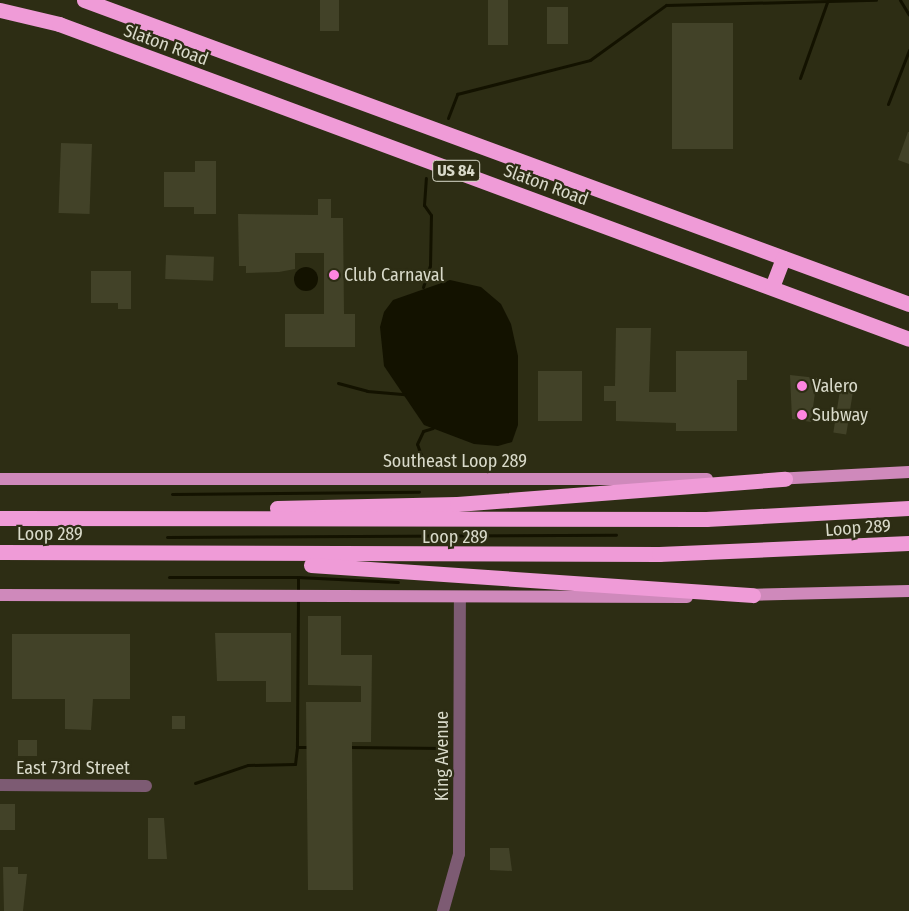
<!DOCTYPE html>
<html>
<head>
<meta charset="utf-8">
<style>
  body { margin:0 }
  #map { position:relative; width:909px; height:911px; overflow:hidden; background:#2d2d14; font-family:"Fira Sans Condensed",sans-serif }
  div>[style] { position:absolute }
  .water>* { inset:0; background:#131200 }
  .round { border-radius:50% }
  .stream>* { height:3px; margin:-1.5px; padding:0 1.5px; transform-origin:1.5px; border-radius:1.5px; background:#131200 }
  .building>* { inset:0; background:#424228; transform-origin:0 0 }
  .minor>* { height:12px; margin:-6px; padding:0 6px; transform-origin:6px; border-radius:6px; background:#7d5b73 }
  .major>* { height:12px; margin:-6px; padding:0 6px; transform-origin:6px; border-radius:6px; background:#cf89bb }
  .highway>* { height:15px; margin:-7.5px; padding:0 7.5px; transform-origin:7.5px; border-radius:7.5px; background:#ef9bd7 }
  .dots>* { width:14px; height:14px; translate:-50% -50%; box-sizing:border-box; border:2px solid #2d2d14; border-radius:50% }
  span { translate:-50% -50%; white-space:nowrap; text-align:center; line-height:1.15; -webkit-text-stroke:4.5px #2d2d14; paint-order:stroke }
  .shield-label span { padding:1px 4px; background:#2d2d14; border:1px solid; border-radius:4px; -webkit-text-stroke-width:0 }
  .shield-label { font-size:16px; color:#d9daca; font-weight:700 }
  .street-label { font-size:18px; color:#d9daca }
  .poi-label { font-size:18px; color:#d9daca }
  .left { translate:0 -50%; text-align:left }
</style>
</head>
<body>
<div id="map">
  <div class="water">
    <i class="round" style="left:294px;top:267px;width:24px;height:24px"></i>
    <i style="clip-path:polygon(450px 280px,481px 287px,501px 304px,511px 324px,518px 356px,518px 425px,512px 442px,498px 446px,474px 444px,424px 425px,384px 366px,380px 327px,384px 312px,393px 300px)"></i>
  </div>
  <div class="stream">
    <i style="left:900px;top:0;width:17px;rotate:59deg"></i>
    <i style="left:800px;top:78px;width:81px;rotate:-70.4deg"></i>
    <i style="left:888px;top:104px;width:58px;rotate:-68.7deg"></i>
    <i style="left:448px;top:118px;width:26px;rotate:-69deg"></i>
    <i style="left:457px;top:94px;width:137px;rotate:-14.3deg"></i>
    <i style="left:590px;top:60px;width:94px;rotate:-35.9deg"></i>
    <i style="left:666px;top:5px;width:210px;rotate:-1.4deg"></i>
    <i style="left:423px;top:287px;width:22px;rotate:-72deg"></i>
    <i style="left:430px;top:266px;width:51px;rotate:-88.9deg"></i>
    <i style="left:431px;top:215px;width:12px;rotate:-125deg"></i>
    <i style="left:424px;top:205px;width:27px;rotate:-86deg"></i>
    <i style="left:338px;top:383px;width:30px;rotate:15deg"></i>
    <i style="left:367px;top:391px;width:38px;rotate:5deg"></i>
    <i style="left:425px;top:467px;width:24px;rotate:-109deg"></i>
    <i style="left:417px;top:444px;width:14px;rotate:-65deg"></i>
    <i style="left:423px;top:431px;width:10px;rotate:-17deg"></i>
    <i style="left:172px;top:494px;width:247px;rotate:-0.5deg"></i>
    <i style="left:167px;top:537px;width:449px;rotate:-0.3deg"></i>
    <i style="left:169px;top:577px;width:129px"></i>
    <i style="left:298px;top:592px;width:15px;rotate:-90deg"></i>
    <i style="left:298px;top:577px;width:100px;rotate:2.9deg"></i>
    <i style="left:298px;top:598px;width:149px;rotate:90.4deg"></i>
    <i style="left:297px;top:747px;width:12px"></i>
    <i style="left:348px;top:747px;width:97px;rotate:0.6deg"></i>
    <i style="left:195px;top:783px;width:56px;rotate:-18.8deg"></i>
    <i style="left:248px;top:765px;width:47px;rotate:-1.2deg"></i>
    <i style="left:295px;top:764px;width:17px;rotate:-83deg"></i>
  </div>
  <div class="building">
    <i style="left:320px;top:0;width:19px;height:31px"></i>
    <i style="left:488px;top:0;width:20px;height:45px"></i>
    <i style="left:547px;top:7px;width:21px;height:37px"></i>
    <i style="left:672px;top:23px;width:61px;height:126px"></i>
    <i style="clip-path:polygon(908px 132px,909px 132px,909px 164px,898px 160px)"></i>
    <i style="left:61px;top:143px;width:31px;height:70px;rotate:2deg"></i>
    <i style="clip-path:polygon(195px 161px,216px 161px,216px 214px,194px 214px,194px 207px,164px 207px,164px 172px,195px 172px)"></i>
    <i style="clip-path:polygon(318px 199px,331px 199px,331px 218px,343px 218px,344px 314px,355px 314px,355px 347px,285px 347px,285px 314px,324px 314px,324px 253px,295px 253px,295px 269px,279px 272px,246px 273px,246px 266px,239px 266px,238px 214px,318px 215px)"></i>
    <i style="left:166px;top:255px;width:48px;height:24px;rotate:2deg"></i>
    <i style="clip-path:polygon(91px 271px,131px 271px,131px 309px,118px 309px,118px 303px,91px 303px)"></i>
    <i style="clip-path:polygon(616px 328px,651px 328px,649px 392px,676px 392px,676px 351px,747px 351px,747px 380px,737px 380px,737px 431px,676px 431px,676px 423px,616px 421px,616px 401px,604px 401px,604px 386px,615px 386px)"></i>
    <i style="left:538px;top:371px;width:44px;height:50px"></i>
    <i style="clip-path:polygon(790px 375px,817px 378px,811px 422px,792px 419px)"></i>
    <i style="left:841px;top:384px;width:13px;height:49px;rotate:9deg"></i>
    <i style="clip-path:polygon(308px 616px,341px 616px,341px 655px,372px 655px,371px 742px,352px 742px,353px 890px,308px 890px,306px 702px,361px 702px,361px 686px,308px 685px)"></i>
    <i style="clip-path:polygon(215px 633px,291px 633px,291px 702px,266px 702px,266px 681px,217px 681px)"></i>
    <i style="clip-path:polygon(12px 634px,130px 634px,130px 699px,93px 699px,91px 730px,65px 729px,65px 699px,12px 699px)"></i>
    <i style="left:172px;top:716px;width:13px;height:13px"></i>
    <i style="left:18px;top:740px;width:19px;height:16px"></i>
    <i style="left:0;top:804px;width:15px;height:26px"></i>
    <i style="clip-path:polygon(148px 818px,164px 818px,167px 859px,148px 859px)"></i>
    <i style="clip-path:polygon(490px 848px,509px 848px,512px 871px,490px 870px)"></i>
    <i style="clip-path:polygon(3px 867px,18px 867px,18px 874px,27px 874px,23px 911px,4px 911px)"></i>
  </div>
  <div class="minor">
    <i style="left:0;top:785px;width:146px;rotate:0.4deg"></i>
    <i style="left:443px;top:911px;width:59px;rotate:-74.3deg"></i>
    <i style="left:459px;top:854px;width:257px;rotate:-89.8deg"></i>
  </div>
  <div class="major">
    <i style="left:0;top:479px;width:707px"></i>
    <i style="left:775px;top:479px;width:134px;rotate:-3deg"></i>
    <i style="left:0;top:595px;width:687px;rotate:0.17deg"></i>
    <i style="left:744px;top:595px;width:165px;rotate:-1.4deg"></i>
  </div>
  <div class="highway">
    <i style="left:84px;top:0;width:879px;rotate:20.23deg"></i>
    <i style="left:0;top:10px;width:61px;rotate:13.3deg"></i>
    <i style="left:59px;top:24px;width:906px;rotate:20.33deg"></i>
    <i style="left:772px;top:287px;width:31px;rotate:-69deg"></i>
    <i style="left:277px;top:508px;width:180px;rotate:-1.3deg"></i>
    <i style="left:457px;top:504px;width:329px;rotate:-4.4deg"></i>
    <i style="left:0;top:518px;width:706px;rotate:0.08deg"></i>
    <i style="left:706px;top:519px;width:203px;rotate:-3.1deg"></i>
    <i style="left:0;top:552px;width:659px;rotate:0.17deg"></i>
    <i style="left:659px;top:554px;width:250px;rotate:-2.5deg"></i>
    <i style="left:311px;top:565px;width:443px;rotate:3.9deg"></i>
  </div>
  <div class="dots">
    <i style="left:334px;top:275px;background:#fe85e0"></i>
    <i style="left:802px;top:386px;background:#fe85e0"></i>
    <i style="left:802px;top:415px;background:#fe85e0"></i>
  </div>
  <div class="shield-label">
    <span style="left:456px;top:171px">US 84</span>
  </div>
  <div class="street-label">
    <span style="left:166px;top:45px;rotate:20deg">Slaton Road</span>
    <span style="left:546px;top:185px;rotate:20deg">Slaton Road</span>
    <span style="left:455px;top:461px">Southeast Loop 289</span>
    <span style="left:858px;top:528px;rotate:-4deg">Loop 289</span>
    <span style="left:50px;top:534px">Loop 289</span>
    <span style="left:455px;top:537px">Loop 289</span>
    <span style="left:442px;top:756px;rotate:-90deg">King Avenue</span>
    <span style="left:73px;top:768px">East 73rd Street</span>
  </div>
  <div class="poi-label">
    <span class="left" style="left:344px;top:275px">Club Carnaval</span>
    <span class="left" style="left:812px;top:386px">Valero</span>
    <span class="left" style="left:812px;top:415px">Subway</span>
  </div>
</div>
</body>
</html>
